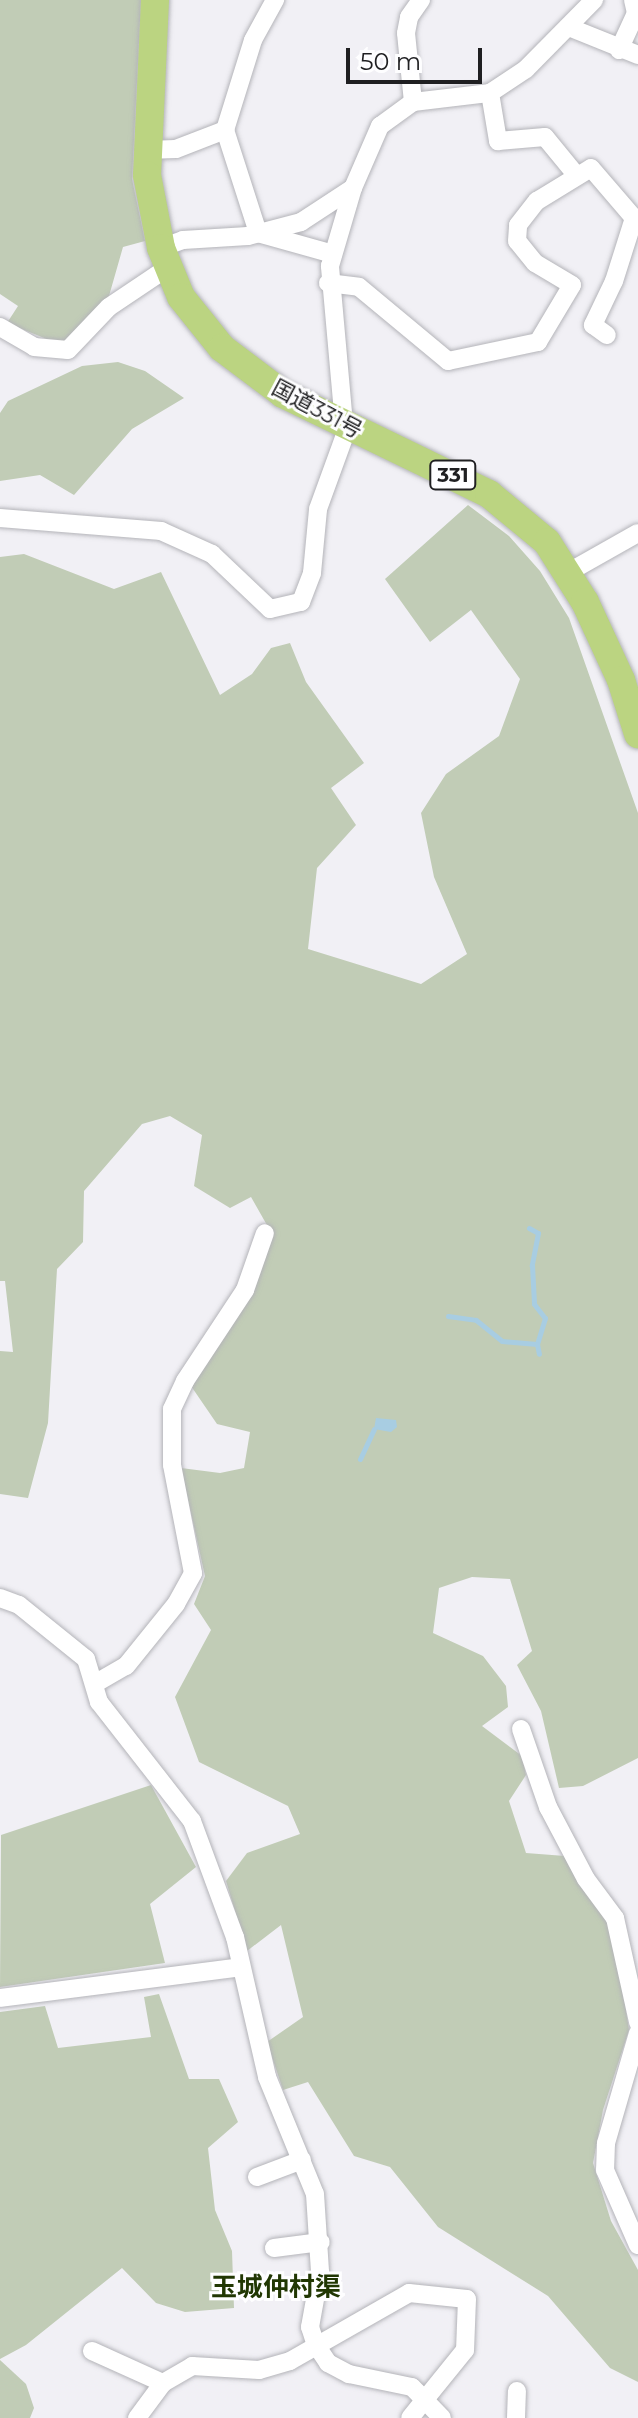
<!DOCTYPE html>
<html>
<head>
<meta charset="utf-8">
<style>
  body { margin:0 }
  #map { position:relative; width:638px; height:2418px; overflow:hidden; background:#f1f0f5; font-family:Montserrat,"Noto Sans JP",sans-serif }
  div>[style] { position:absolute }
  .green>* { inset:0; background:#c1ccb6 }
  .water>* { inset:0; background:#a8cde2 }
  .stream>* { height:5px; margin:-2.5px; padding:0 2.5px; transform-origin:2.5px; border-radius:2.5px; background:#a8cde2 }
  .roads { filter:drop-shadow(0 0 2px #b4b4b9) drop-shadow(0 0 2px #b4b4b9) }
  .minor>* { height:18px; margin:-9px; padding:0 9px; transform-origin:9px; border-radius:9px; background:#fff }
  .highway>* { height:28px; margin:-14px; padding:0 14px; transform-origin:14px; border-radius:14px; background:#bbd481 }
  span { translate:-50% -50%; white-space:nowrap; text-align:center; line-height:1.15; -webkit-text-stroke:6px #fefeff; paint-order:stroke }
  .shield-label span { padding:2px 6px; background:#fefeff; border:2px solid; border-radius:6px; -webkit-text-stroke-width:0 }
  .shield-label { font-size:20px; color:#1f1f21; font-weight:700 }
  .street-label { font-size:22px; color:#1f1f21 }
  .quarter-label { font-size:26px; color:#213703; font-weight:700 }
  .scale { position:absolute; left:346px; top:48px; width:136px; height:36px; box-sizing:border-box; border:4px solid #1f1f21; border-top:0; padding-left:10px; font-size:24px; line-height:28px; white-space:nowrap; color:#1f1f21; -webkit-text-stroke:6px #fefeff; paint-order:stroke }
</style>
</head>
<body>
<div id="map">
  <div class="green">
    <i style="clip-path:polygon(0 0,141px 0,132px 179px,145px 241px,123px 247px,109px 296px,77px 338px,59px 344px,7px 323px,18px 306px,0 294px)"></i>
    <i style="clip-path:polygon(118px 362px,145px 371px,184px 398px,132px 429px,74px 495px,40px 475px,0 481px,0 413px,8px 401px,82px 366px)"></i>
    <i style="clip-path:polygon(468px 505px,509px 536px,540px 571px,569px 618px,638px 813px,638px 1758px,583px 1786px,559px 1788px,541px 1711px,517px 1665px,532px 1651px,510px 1579px,472px 1577px,439px 1588px,433px 1633px,483px 1656px,506px 1686px,508px 1707px,482px 1726px,522px 1756px,526px 1775px,509px 1801px,526px 1853px,565px 1856px,608px 1922px,618px 1958px,629px 2030px,603px 2110px,593px 2163px,611px 2221px,638px 2270px,638px 2382px,610px 2368px,548px 2296px,438px 2227px,390px 2167px,354px 2156px,308px 2082px,283px 2090px,267px 2042px,303px 2017px,281px 1925px,247px 1951px,226px 1881px,247px 1853px,300px 1834px,288px 1806px,199px 1762px,175px 1697px,211px 1630px,194px 1604px,205px 1576px,181px 1468px,220px 1473px,244px 1468px,250px 1432px,217px 1424px,191px 1386px,272px 1234px,251px 1197px,230px 1208px,194px 1186px,202px 1135px,170px 1116px,142px 1124px,84px 1191px,83px 1242px,57px 1269px,48px 1423px,28px 1498px,0 1494px,0 1351px,13px 1352px,5px 1281px,0 1281px,0 557px,24px 554px,114px 589px,161px 572px,220px 695px,252px 674px,271px 648px,290px 643px,306px 682px,364px 763px,331px 788px,356px 825px,317px 868px,308px 949px,421px 984px,467px 954px,434px 877px,421px 813px,446px 774px,499px 736px,520px 679px,471px 610px,430px 642px,385px 579px)"></i>
    <i style="clip-path:polygon(151px 1785px,196px 1867px,150px 1904px,165px 1963px,0 1987px,1px 1835px)"></i>
    <i style="clip-path:polygon(159px 1994px,189px 2079px,219px 2079px,238px 2122px,208px 2148px,215px 2210px,232px 2251px,234px 2308px,185px 2312px,156px 2303px,122px 2268px,26px 2345px,0 2359px,0 2012px,45px 2006px,58px 2048px,151px 2037px,144px 1997px)"></i>
    <i style="clip-path:polygon(0 2360px,26px 2384px,34px 2408px,30px 2418px,0 2418px)"></i>
  </div>
  <div class="water">
    <i style="clip-path:polygon(376px 1418px,396px 1420px,397px 1427px,391px 1432px,374px 1429px)"></i>
  </div>
  <div class="stream">
    <i style="left:529px;top:1228px;width:10px;rotate:29deg"></i>
    <i style="left:538px;top:1233px;width:33px;rotate:101deg"></i>
    <i style="left:532px;top:1265px;width:39px;rotate:87deg"></i>
    <i style="left:534px;top:1304px;width:18px;rotate:52deg"></i>
    <i style="left:545px;top:1318px;width:27px;rotate:107deg"></i>
    <i style="left:448px;top:1316px;width:28px;rotate:8deg"></i>
    <i style="left:476px;top:1320px;width:33px;rotate:39deg"></i>
    <i style="left:502px;top:1341px;width:35px;rotate:5deg"></i>
    <i style="left:537px;top:1344px;width:10px;rotate:79deg"></i>
    <i style="left:360px;top:1459px;width:33px;rotate:-65deg"></i>
  </div>
  <div class="roads">
    <div class="minor">
      <i style="left:571px;top:28px;width:72px;rotate:21.9deg"></i>
      <i style="left:619px;top:50px;width:41px;rotate:-65.3deg"></i>
      <i style="left:636px;top:13px;width:13px;rotate:-103deg"></i>
      <i style="left:490px;top:93px;width:49px;rotate:80.5deg"></i>
      <i style="left:498px;top:141px;width:47px;rotate:-4.9deg"></i>
      <i style="left:545px;top:137px;width:50px;rotate:50.6deg"></i>
      <i style="left:413px;top:102px;width:69px;rotate:-95.8deg"></i>
      <i style="left:406px;top:33px;width:16px;rotate:-79deg"></i>
      <i style="left:409px;top:17px;width:21px;rotate:-55deg"></i>
      <i style="left:225px;top:130px;width:108px;rotate:72.2deg"></i>
      <i style="left:258px;top:233px;width:78px;rotate:15.6deg"></i>
      <i style="left:146px;top:150px;width:30px;rotate:-2deg"></i>
      <i style="left:176px;top:149px;width:53px;rotate:-21.2deg"></i>
      <i style="left:225px;top:130px;width:94px;rotate:-72.7deg"></i>
      <i style="left:253px;top:40px;width:46px;rotate:-61.2deg"></i>
      <i style="left:161px;top:248px;width:23px;rotate:-20deg"></i>
      <i style="left:183px;top:240px;width:65px;rotate:-3.5deg"></i>
      <i style="left:248px;top:236px;width:55px;rotate:-14.8deg"></i>
      <i style="left:301px;top:222px;width:62px;rotate:-33.2deg"></i>
      <i style="left:328px;top:283px;width:31px;rotate:7deg"></i>
      <i style="left:359px;top:287px;width:116px;rotate:39.7deg"></i>
      <i style="left:448px;top:361px;width:92px;rotate:-11.9deg"></i>
      <i style="left:538px;top:342px;width:66px;rotate:-59.2deg"></i>
      <i style="left:572px;top:285px;width:43px;rotate:-149.3deg"></i>
      <i style="left:535px;top:263px;width:28px;rotate:-129deg"></i>
      <i style="left:517px;top:241px;width:16px;rotate:-86deg"></i>
      <i style="left:518px;top:225px;width:31px;rotate:-52deg"></i>
      <i style="left:537px;top:201px;width:63px;rotate:-31.4deg"></i>
      <i style="left:591px;top:168px;width:66px;rotate:49.3deg"></i>
      <i style="left:634px;top:218px;width:66px;rotate:107.6deg"></i>
      <i style="left:614px;top:281px;width:49px;rotate:115.5deg"></i>
      <i style="left:593px;top:325px;width:17px;rotate:36deg"></i>
      <i style="left:0;top:327px;width:39px;rotate:30deg"></i>
      <i style="left:34px;top:347px;width:34px;rotate:5deg"></i>
      <i style="left:68px;top:350px;width:59px;rotate:-46.4deg"></i>
      <i style="left:109px;top:307px;width:70px;rotate:-33.9deg"></i>
      <i style="left:0;top:518px;width:162px;rotate:4.6deg"></i>
      <i style="left:161px;top:531px;width:56px;rotate:24.3deg"></i>
      <i style="left:212px;top:554px;width:80px;rotate:43.5deg"></i>
      <i style="left:270px;top:609px;width:32px;rotate:-13deg"></i>
      <i style="left:301px;top:602px;width:31px;rotate:-69deg"></i>
      <i style="left:312px;top:573px;width:64px;rotate:-84.6deg"></i>
      <i style="left:318px;top:509px;width:79px;rotate:-70deg"></i>
      <i style="left:345px;top:435px;width:170px;rotate:-95.1deg"></i>
      <i style="left:330px;top:266px;width:81px;rotate:-73.6deg"></i>
      <i style="left:353px;top:188px;width:68px;rotate:-66.5deg"></i>
      <i style="left:380px;top:126px;width:41px;rotate:-36deg"></i>
      <i style="left:413px;top:102px;width:78px;rotate:-6.7deg"></i>
      <i style="left:490px;top:93px;width:43px;rotate:-33.7deg"></i>
      <i style="left:526px;top:69px;width:97px;rotate:-45.4deg"></i>
      <i style="left:569px;top:572px;width:79px;rotate:-29.5deg"></i>
      <i style="left:0;top:1598px;width:20px;rotate:20deg"></i>
      <i style="left:19px;top:1605px;width:86px;rotate:38.9deg"></i>
      <i style="left:86px;top:1659px;width:45px;rotate:73.2deg"></i>
      <i style="left:99px;top:1702px;width:151px;rotate:52deg"></i>
      <i style="left:192px;top:1821px;width:124px;rotate:69.7deg"></i>
      <i style="left:235px;top:1937px;width:144px;rotate:77.1deg"></i>
      <i style="left:267px;top:2077px;width:126px;rotate:67.7deg"></i>
      <i style="left:315px;top:2194px;width:78px;rotate:86.3deg"></i>
      <i style="left:320px;top:2272px;width:56px;rotate:100.3deg"></i>
      <i style="left:310px;top:2327px;width:19px;rotate:72deg"></i>
      <i style="left:316px;top:2345px;width:22px;rotate:56deg"></i>
      <i style="left:328px;top:2363px;width:24px;rotate:28deg"></i>
      <i style="left:349px;top:2374px;width:64px;rotate:11.7deg"></i>
      <i style="left:412px;top:2387px;width:43px;rotate:45.9deg"></i>
      <i style="left:96px;top:1683px;width:34px;rotate:-30deg"></i>
      <i style="left:126px;top:1666px;width:80px;rotate:-51.1deg"></i>
      <i style="left:176px;top:1604px;width:35px;rotate:-61deg"></i>
      <i style="left:193px;top:1573px;width:110px;rotate:-101deg"></i>
      <i style="left:172px;top:1465px;width:56px;rotate:-90deg"></i>
      <i style="left:172px;top:1409px;width:31px;rotate:-65deg"></i>
      <i style="left:185px;top:1381px;width:109px;rotate:-56.6deg"></i>
      <i style="left:245px;top:1290px;width:60px;rotate:-70.7deg"></i>
      <i style="left:521px;top:1729px;width:83px;rotate:70.9deg"></i>
      <i style="left:548px;top:1807px;width:81px;rotate:62.2deg"></i>
      <i style="left:586px;top:1879px;width:49px;rotate:53.4deg"></i>
      <i style="left:615px;top:1918px;width:107px;rotate:77.5deg"></i>
      <i style="left:0;top:1998px;width:243px;rotate:-7.3deg"></i>
      <i style="left:638px;top:2033px;width:115px;rotate:106.2deg"></i>
      <i style="left:606px;top:2143px;width:27px;rotate:92deg"></i>
      <i style="left:605px;top:2170px;width:82px;rotate:66.3deg"></i>
      <i style="left:257px;top:2177px;width:48px;rotate:-20.7deg"></i>
      <i style="left:274px;top:2248px;width:47px;rotate:-7.3deg"></i>
      <i style="left:92px;top:2351px;width:78px;rotate:24.3deg"></i>
      <i style="left:137px;top:2418px;width:44px;rotate:-53.4deg"></i>
      <i style="left:163px;top:2383px;width:34px;rotate:-30deg"></i>
      <i style="left:192px;top:2366px;width:67px;rotate:3.4deg"></i>
      <i style="left:259px;top:2370px;width:32px;rotate:-16deg"></i>
      <i style="left:290px;top:2361px;width:137px;rotate:-29.7deg"></i>
      <i style="left:409px;top:2293px;width:58px;rotate:5.9deg"></i>
      <i style="left:467px;top:2299px;width:51px;rotate:92.2deg"></i>
      <i style="left:465px;top:2350px;width:87px;rotate:129deg"></i>
      <i style="left:516px;top:2418px;width:27px;rotate:-88deg"></i>
    </div>
    <div class="highway">
      <i style="left:155px;top:0;width:175px;rotate:92.6deg"></i>
      <i style="left:147px;top:175px;width:74px;rotate:79.1deg"></i>
      <i style="left:161px;top:248px;width:53px;rotate:67.8deg"></i>
      <i style="left:181px;top:297px;width:65px;rotate:51.2deg"></i>
      <i style="left:222px;top:348px;width:76px;rotate:37deg"></i>
      <i style="left:283px;top:394px;width:229px;rotate:25.9deg"></i>
      <i style="left:489px;top:494px;width:75px;rotate:39.6deg"></i>
      <i style="left:547px;top:542px;width:71px;rotate:57.7deg"></i>
      <i style="left:585px;top:602px;width:86px;rotate:65.2deg"></i>
      <i style="left:621px;top:680px;width:57px;rotate:72.5deg"></i>
    </div>
  </div>
  <div class="shield-label">
    <span style="left:453px;top:475px">331</span>
  </div>
  <div class="street-label">
    <span style="left:317px;top:409px;rotate:28deg">国道331号</span>
  </div>
  <div class="quarter-label">
    <span style="left:276px;top:2288px">玉城仲村渠</span>
  </div>
  <div class="scale">50 m</div>
</div>
</body>
</html>
